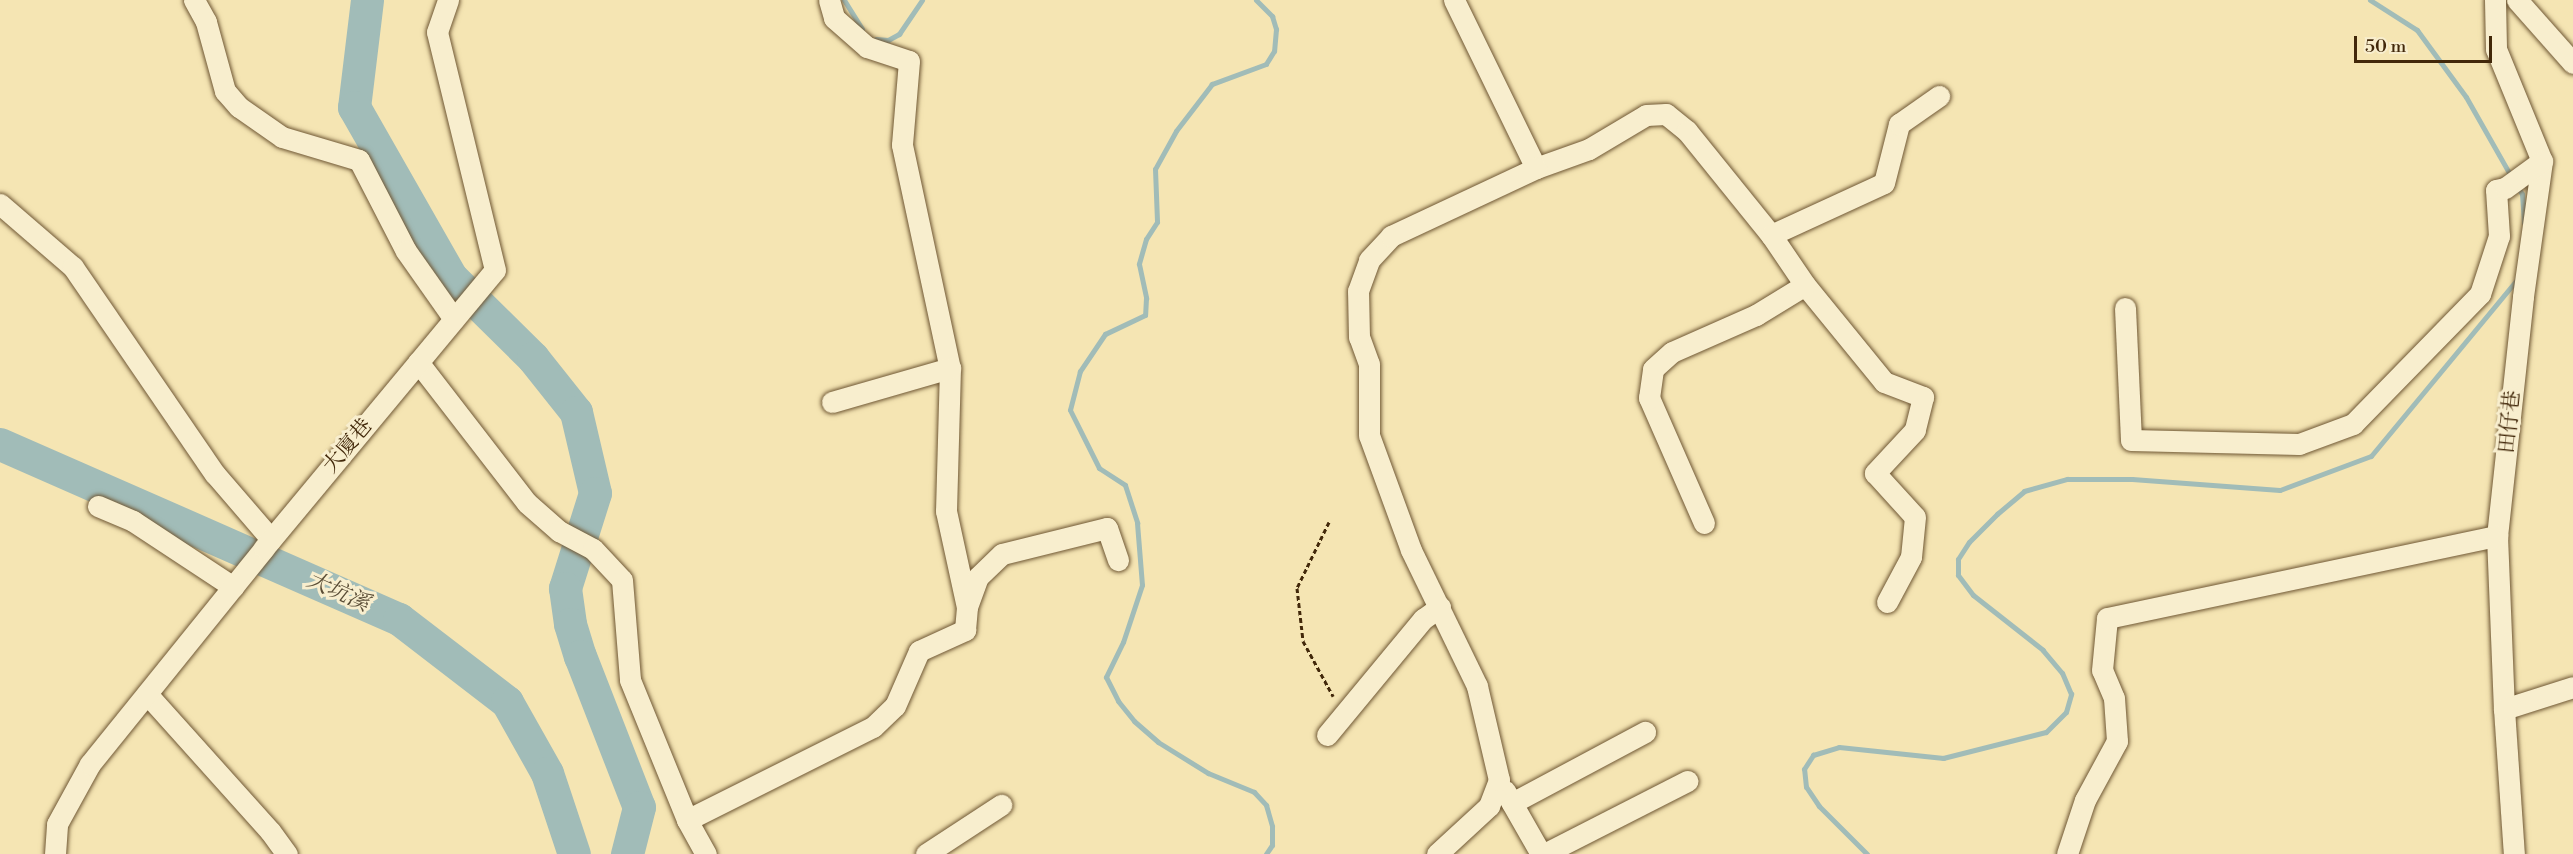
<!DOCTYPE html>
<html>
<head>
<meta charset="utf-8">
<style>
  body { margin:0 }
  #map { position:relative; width:2573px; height:854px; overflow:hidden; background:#f5e5b3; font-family:"Libre Bodoni","Noto Serif TC",serif }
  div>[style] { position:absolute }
  .stream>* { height:5px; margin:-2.5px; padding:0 2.5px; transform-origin:2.5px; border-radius:2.5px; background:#a1bcb8 }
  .river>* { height:33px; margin:-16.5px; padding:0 16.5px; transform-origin:16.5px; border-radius:16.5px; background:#a1bcb8 }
  .path>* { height:3px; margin-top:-1.5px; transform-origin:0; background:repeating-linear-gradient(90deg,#42280a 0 4.5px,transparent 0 7.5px) }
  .roads { filter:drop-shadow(0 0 2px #6f5734) drop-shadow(0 0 2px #6f5734) }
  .minor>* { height:21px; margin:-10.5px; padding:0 10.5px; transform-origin:10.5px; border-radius:10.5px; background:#f8eece }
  span { translate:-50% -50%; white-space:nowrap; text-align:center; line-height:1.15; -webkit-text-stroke:6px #f8eece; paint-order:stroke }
  .street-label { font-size:21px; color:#42280a }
  .water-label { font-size:22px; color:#5a4d36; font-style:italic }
  .scale { position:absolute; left:2354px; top:36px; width:138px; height:27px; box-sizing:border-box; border:3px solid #42280a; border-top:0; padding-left:8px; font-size:18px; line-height:21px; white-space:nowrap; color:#42280a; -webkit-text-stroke:4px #f8eece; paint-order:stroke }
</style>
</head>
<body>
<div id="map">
  <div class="stream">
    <i style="left:844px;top:0;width:34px;rotate:58deg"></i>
    <i style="left:1256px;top:0;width:23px;rotate:45deg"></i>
    <i style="left:1272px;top:16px;width:14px;rotate:73deg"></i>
    <i style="left:1276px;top:29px;width:22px;rotate:95deg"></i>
    <i style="left:1274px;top:51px;width:15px;rotate:122deg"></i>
    <i style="left:1266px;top:64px;width:58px;rotate:159.7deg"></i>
    <i style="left:1212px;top:84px;width:59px;rotate:127.5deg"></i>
    <i style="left:1176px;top:131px;width:43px;rotate:118.9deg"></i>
    <i style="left:1155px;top:169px;width:53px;rotate:87.8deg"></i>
    <i style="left:1157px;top:222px;width:20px;rotate:123deg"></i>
    <i style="left:1146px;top:239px;width:26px;rotate:106deg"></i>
    <i style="left:1139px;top:264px;width:35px;rotate:78deg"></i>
    <i style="left:1146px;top:298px;width:17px;rotate:93deg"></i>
    <i style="left:1145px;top:315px;width:44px;rotate:154.6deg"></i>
    <i style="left:1105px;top:334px;width:45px;rotate:124deg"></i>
    <i style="left:1080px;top:371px;width:40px;rotate:104.4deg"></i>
    <i style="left:1070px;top:410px;width:65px;rotate:63.4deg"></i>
    <i style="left:1099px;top:468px;width:31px;rotate:33deg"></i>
    <i style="left:1125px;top:485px;width:40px;rotate:72deg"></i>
    <i style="left:1137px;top:523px;width:62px;rotate:85.4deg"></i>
    <i style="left:1142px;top:585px;width:60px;rotate:108.4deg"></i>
    <i style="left:1123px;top:642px;width:39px;rotate:116deg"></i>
    <i style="left:1106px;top:677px;width:27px;rotate:63deg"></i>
    <i style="left:1118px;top:701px;width:26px;rotate:51deg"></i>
    <i style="left:1134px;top:721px;width:32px;rotate:41deg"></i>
    <i style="left:1158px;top:742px;width:59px;rotate:31.8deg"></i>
    <i style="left:1208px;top:773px;width:50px;rotate:22.4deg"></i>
    <i style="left:1254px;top:792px;width:18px;rotate:47deg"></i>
    <i style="left:1266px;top:805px;width:22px;rotate:74deg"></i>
    <i style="left:1272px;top:826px;width:19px;rotate:90deg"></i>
    <i style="left:1272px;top:845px;width:11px;rotate:124deg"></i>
    <i style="left:2370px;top:0;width:56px;rotate:32.6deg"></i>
    <i style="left:2417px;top:30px;width:83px;rotate:53.8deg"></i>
    <i style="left:2466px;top:97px;width:93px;rotate:60.4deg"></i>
    <i style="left:876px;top:39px;width:12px;rotate:5deg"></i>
    <i style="left:888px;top:40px;width:13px;rotate:-29deg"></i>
    <i style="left:899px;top:34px;width:41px;rotate:-55.9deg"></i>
    <i style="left:2517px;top:186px;width:9px;rotate:58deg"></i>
    <i style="left:2522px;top:194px;width:29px;rotate:86deg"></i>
    <i style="left:1867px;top:854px;width:68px;rotate:-135deg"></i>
    <i style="left:1819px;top:806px;width:23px;rotate:-124deg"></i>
    <i style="left:1806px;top:787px;width:18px;rotate:-96deg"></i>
    <i style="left:1804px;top:769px;width:17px;rotate:-57deg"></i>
    <i style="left:1813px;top:755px;width:27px;rotate:-17deg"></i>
    <i style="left:1839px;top:747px;width:105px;rotate:6deg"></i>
    <i style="left:1943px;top:758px;width:106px;rotate:-14.2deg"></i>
    <i style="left:2046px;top:732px;width:28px;rotate:-45deg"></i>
    <i style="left:2066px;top:712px;width:19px;rotate:-74deg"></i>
    <i style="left:2071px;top:694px;width:23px;rotate:-113deg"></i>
    <i style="left:2062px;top:673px;width:30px;rotate:-130deg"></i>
    <i style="left:2043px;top:650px;width:89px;rotate:-141.8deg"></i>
    <i style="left:1973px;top:595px;width:25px;rotate:-127deg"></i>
    <i style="left:1958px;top:575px;width:16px;rotate:-90deg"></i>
    <i style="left:1958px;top:559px;width:20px;rotate:-57deg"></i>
    <i style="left:1969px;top:542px;width:40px;rotate:-45deg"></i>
    <i style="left:1997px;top:514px;width:35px;rotate:-40deg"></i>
    <i style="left:2024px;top:491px;width:45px;rotate:-15.6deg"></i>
    <i style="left:2067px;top:479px;width:65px"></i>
    <i style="left:2132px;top:479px;width:148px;rotate:4.3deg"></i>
    <i style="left:2280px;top:490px;width:97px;rotate:-20.5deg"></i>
    <i style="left:2371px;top:456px;width:232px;rotate:-50.4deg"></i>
  </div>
  <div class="river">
    <i style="left:367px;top:0;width:108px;rotate:96.9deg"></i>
    <i style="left:354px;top:107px;width:196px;rotate:60.3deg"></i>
    <i style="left:451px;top:277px;width:115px;rotate:44.6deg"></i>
    <i style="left:533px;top:358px;width:69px;rotate:51.5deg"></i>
    <i style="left:576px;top:412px;width:83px;rotate:76.8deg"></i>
    <i style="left:595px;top:493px;width:100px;rotate:107.5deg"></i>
    <i style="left:565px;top:588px;width:36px;rotate:82deg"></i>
    <i style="left:570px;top:624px;width:34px;rotate:73deg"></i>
    <i style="left:580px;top:656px;width:162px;rotate:68.7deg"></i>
    <i style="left:639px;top:807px;width:49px;rotate:104.3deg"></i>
    <i style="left:0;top:444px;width:436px;rotate:23.7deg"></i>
    <i style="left:399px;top:619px;width:136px;rotate:37.5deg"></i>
    <i style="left:507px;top:702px;width:81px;rotate:60.6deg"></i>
    <i style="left:547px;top:773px;width:85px;rotate:71.6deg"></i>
  </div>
  <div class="path">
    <i style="left:1329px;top:522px;width:73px;rotate:115.9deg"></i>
    <i style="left:1297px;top:588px;width:53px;rotate:83.5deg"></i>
    <i style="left:1303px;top:641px;width:63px;rotate:61.4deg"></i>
  </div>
  <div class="roads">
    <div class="minor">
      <i style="left:194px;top:0;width:25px;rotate:61deg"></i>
      <i style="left:206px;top:22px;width:72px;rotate:74.6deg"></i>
      <i style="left:225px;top:91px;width:21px;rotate:49deg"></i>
      <i style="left:239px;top:107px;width:52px;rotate:34.9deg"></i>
      <i style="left:282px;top:137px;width:80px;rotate:16.6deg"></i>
      <i style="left:359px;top:160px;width:102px;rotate:62.7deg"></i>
      <i style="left:406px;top:251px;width:83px;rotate:54.8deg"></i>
      <i style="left:829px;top:0;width:19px;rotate:74deg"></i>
      <i style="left:834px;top:18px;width:44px;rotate:41.3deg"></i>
      <i style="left:867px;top:47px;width:44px;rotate:18.4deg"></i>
      <i style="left:909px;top:61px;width:84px;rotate:94.8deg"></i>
      <i style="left:902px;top:145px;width:228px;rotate:77.9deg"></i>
      <i style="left:950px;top:368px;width:143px;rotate:91.6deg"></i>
      <i style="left:946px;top:511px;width:98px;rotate:77.7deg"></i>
      <i style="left:1454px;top:0;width:187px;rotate:64deg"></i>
      <i style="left:1536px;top:168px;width:56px;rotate:-19.7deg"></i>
      <i style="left:1589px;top:149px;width:66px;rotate:-30.8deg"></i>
      <i style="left:1646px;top:115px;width:20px;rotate:-3deg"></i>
      <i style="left:1666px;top:114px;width:27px;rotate:39deg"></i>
      <i style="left:1687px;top:131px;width:134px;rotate:51.1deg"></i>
      <i style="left:2495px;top:0;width:49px;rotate:88.8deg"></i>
      <i style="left:2496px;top:49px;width:121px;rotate:67.7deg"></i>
      <i style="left:2542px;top:161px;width:137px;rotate:98deg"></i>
      <i style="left:2523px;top:297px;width:240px;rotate:96.2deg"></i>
      <i style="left:2497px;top:536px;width:173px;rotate:87.7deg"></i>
      <i style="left:2504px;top:709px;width:145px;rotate:86.1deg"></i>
      <i style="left:2517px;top:0;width:84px;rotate:48.4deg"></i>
      <i style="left:0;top:204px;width:96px;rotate:40.8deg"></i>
      <i style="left:73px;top:267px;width:251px;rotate:55.6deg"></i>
      <i style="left:215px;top:474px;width:86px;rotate:49.3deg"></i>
      <i style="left:1805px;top:285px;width:125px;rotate:50.8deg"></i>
      <i style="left:1884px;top:382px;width:42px;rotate:21deg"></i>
      <i style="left:1923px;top:397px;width:34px;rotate:104deg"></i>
      <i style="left:1915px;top:430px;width:59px;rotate:132.9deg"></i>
      <i style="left:1875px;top:473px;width:59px;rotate:47.7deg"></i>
      <i style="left:1915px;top:517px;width:40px;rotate:95.7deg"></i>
      <i style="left:1911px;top:557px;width:51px;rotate:118.1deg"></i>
      <i style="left:2125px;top:308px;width:132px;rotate:87.4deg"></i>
      <i style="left:2131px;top:440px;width:168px;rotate:1.4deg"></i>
      <i style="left:2299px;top:444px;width:58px;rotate:-20.3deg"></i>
      <i style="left:2353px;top:424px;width:182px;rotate:-45.7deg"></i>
      <i style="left:2480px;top:294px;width:61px;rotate:-71.9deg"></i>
      <i style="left:2499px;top:236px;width:46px;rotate:-93.7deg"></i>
      <i style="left:2496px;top:190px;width:9px;rotate:-13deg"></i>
      <i style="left:2505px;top:188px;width:46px;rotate:-36.1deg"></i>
      <i style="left:418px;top:362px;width:178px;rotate:52.3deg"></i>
      <i style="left:527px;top:503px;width:43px;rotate:41.2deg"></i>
      <i style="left:559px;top:531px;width:38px;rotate:28deg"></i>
      <i style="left:593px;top:549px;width:42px;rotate:46.9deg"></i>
      <i style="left:622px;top:580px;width:100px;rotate:85.4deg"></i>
      <i style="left:630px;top:680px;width:151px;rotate:67.8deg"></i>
      <i style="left:687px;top:820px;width:39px;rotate:61deg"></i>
      <i style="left:832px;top:402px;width:123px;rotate:-16.1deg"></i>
      <i style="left:98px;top:506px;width:38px;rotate:23deg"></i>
      <i style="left:133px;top:521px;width:120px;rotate:33.4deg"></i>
      <i style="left:1704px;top:523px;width:137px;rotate:-113.7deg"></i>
      <i style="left:1649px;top:398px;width:29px;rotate:-82deg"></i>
      <i style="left:1653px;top:369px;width:25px;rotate:-42deg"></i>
      <i style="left:1672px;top:352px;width:92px;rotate:-23.8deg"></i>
      <i style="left:1756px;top:315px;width:57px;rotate:-31.5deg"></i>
      <i style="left:1805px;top:285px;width:60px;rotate:-124.2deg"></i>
      <i style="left:1771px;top:235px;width:124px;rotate:-24.7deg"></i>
      <i style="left:1884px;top:183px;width:61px;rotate:-75.7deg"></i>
      <i style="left:1899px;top:124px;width:49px;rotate:-35deg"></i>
      <i style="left:147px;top:694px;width:184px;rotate:48.1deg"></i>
      <i style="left:270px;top:831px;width:29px;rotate:54deg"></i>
      <i style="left:2504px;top:709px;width:72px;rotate:-17.7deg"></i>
      <i style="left:1327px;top:735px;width:151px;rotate:-50.4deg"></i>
      <i style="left:1423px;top:619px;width:21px;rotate:-35deg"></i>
      <i style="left:1505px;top:791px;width:73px;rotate:60.3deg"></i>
      <i style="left:1512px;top:803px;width:151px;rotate:-28.1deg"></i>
      <i style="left:687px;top:820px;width:208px;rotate:-26.6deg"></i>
      <i style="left:873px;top:727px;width:30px;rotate:-44deg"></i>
      <i style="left:895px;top:706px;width:60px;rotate:-66.4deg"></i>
      <i style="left:919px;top:651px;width:51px;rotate:-24.5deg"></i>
      <i style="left:965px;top:630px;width:23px;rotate:-85deg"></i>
      <i style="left:967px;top:607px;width:32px;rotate:-70deg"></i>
      <i style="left:978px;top:577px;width:33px;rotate:-44deg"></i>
      <i style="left:1002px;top:554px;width:108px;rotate:-13.9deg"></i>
      <i style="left:1107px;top:528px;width:34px;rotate:71deg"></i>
      <i style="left:55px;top:854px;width:30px;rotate:-86deg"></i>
      <i style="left:57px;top:824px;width:68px;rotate:-61.2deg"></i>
      <i style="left:90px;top:764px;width:277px;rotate:-51.1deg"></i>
      <i style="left:264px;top:548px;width:361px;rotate:-50.3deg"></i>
      <i style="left:495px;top:270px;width:245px;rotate:-103.7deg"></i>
      <i style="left:437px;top:32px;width:34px;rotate:-71deg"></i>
      <i style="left:926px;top:854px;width:90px;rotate:-33.2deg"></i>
      <i style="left:1437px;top:854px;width:71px;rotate:-42.7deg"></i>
      <i style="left:1489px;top:806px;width:28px;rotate:-69deg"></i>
      <i style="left:1499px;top:780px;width:97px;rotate:-103.2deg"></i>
      <i style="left:1477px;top:686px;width:151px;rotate:-115.9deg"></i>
      <i style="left:1411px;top:550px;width:122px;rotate:-110.1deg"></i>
      <i style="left:1369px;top:435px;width:71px;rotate:-90deg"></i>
      <i style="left:1369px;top:364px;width:29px;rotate:-110deg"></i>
      <i style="left:1359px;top:337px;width:46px;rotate:-91.2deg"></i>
      <i style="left:1358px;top:291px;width:33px;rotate:-70deg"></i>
      <i style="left:1369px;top:260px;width:33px;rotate:-47deg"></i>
      <i style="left:1391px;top:236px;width:160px;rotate:-25.1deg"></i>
      <i style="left:1544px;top:854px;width:161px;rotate:-27deg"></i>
      <i style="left:2067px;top:854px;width:57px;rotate:-71.6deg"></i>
      <i style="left:2085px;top:800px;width:67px;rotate:-61.5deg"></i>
      <i style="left:2117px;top:741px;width:43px;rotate:-94deg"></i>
      <i style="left:2114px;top:698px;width:30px;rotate:-113deg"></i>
      <i style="left:2102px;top:670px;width:52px;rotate:-84.5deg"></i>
      <i style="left:2107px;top:618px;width:399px;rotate:-11.9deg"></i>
    </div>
  </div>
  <div class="street-label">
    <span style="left:2510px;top:422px;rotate:-84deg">田仔巷</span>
    <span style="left:348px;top:446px;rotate:-50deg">大廈巷</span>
  </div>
  <div class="water-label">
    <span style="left:338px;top:592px;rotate:24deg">大坑溪</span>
  </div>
  <div class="scale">50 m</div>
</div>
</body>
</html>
